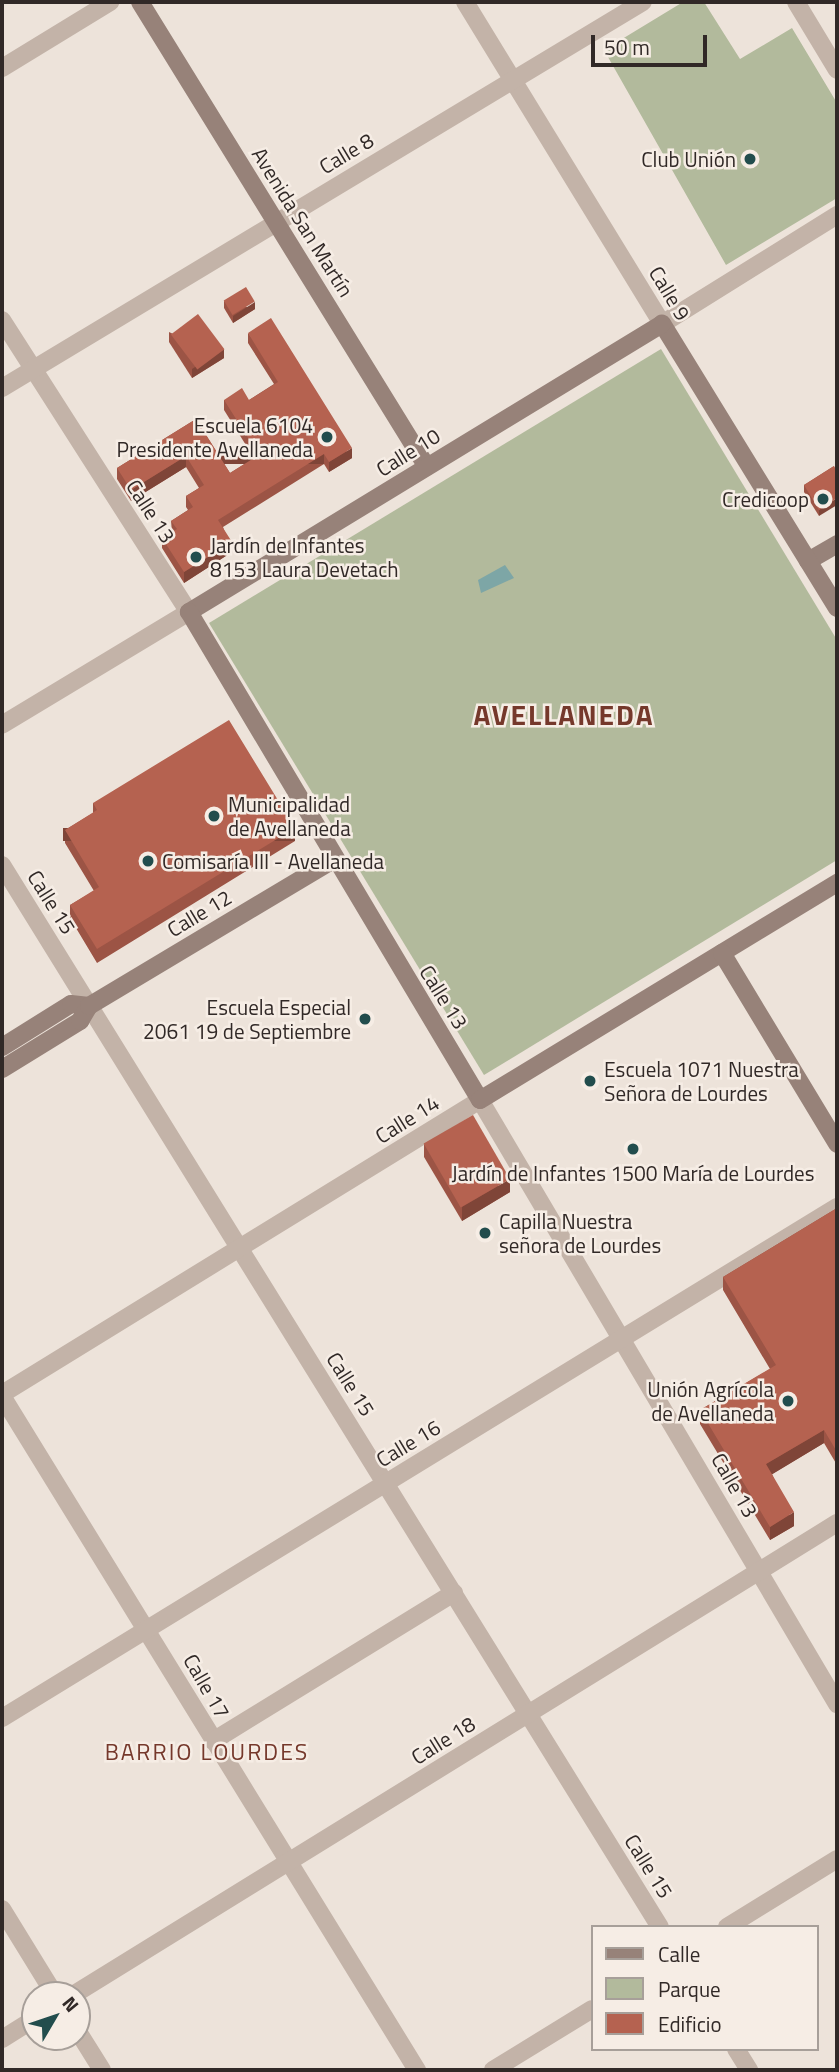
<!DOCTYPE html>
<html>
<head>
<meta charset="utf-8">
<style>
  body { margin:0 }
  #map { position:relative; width:839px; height:2072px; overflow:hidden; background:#ede3da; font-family:"Titillium Web",sans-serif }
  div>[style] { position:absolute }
  .green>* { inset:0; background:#b2ba9c }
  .water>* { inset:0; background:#7da6a6 }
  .street>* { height:18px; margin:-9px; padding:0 9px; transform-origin:9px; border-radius:9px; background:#c3b3a8 }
  .secondary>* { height:18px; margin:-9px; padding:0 9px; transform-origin:9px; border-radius:9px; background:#978279 }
  .wall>* { inset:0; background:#9c5445 }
  .shaded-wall>* { inset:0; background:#7f4538; transform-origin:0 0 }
  .building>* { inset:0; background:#b56250; transform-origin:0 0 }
  .dots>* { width:19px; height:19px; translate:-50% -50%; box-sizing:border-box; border:4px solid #f6ede5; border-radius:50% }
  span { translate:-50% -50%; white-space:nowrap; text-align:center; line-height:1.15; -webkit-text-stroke:5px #f6ede5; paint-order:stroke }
  .street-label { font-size:21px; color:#312927 }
  .poi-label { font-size:21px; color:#312927 }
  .right { translate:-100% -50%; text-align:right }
  .left { translate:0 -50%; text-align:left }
  .neighbourhood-label { font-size:23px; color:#75382b; letter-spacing:2px }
  .district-label { font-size:28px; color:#75382b; font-weight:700; letter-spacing:2px }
  .frame { position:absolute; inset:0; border:4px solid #312927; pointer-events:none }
  .legend { position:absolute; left:591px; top:1925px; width:228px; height:126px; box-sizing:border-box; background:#f6ede5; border:2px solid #a79f99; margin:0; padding:9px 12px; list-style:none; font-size:21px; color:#312927 }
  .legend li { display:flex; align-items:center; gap:14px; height:35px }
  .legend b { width:35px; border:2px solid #a79f99 }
  .north { position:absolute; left:21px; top:1981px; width:70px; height:70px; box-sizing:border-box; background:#f6ede5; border:2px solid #a79f99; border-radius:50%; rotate:51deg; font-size:19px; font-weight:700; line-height:28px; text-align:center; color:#312927 }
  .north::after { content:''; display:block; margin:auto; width:24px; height:32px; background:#224d4d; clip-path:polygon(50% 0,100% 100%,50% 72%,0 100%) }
  .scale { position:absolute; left:591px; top:35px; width:116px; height:32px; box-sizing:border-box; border:4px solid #312927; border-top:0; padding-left:9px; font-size:21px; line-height:24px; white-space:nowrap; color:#312927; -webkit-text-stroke:5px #f6ede5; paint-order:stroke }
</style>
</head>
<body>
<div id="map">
  <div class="green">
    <i style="clip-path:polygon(683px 2px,704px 2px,740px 59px,792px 28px,837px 103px,837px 198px,726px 265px,604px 50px)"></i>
    <i style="clip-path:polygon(661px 349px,837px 640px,837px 860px,484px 1075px,209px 623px)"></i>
  </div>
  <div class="water">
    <i style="clip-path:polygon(505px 565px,514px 578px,481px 593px,478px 580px)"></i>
  </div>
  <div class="street">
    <i style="left:465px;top:2px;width:377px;rotate:58.5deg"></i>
    <i style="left:662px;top:324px;width:206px;rotate:-31.9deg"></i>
    <i style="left:796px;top:2px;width:79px;rotate:58.9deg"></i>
    <i style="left:2px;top:68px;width:127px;rotate:-31.4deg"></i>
    <i style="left:2px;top:320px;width:347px;rotate:57.4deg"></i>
    <i style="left:189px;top:612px;width:218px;rotate:148.9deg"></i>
    <i style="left:2px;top:388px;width:748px;rotate:-31.06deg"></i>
    <i style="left:2px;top:865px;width:1249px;rotate:58.22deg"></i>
    <i style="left:2px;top:1394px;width:561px;rotate:-31.59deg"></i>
    <i style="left:480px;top:1100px;width:702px;rotate:59.41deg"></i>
    <i style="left:2px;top:1396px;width:792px;rotate:58.38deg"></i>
    <i style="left:2px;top:1718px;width:979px;rotate:-31.47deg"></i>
    <i style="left:213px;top:1741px;width:283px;rotate:-31.6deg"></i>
    <i style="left:2px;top:1909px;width:101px;rotate:58.4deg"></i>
    <i style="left:727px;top:1927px;width:129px;rotate:-31.7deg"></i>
    <i style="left:73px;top:1995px;width:898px;rotate:-31.71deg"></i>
    <i style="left:77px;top:2030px;width:47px;rotate:58deg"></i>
    <i style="left:2px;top:2039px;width:39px;rotate:-32deg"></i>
    <i style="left:736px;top:2049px;width:25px;rotate:58deg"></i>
    <i style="left:493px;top:2070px;width:116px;rotate:-31.6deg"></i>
  </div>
  <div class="secondary">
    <i style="left:140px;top:2px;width:546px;rotate:58.32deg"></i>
    <i style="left:808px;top:561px;width:34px;rotate:-30deg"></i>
    <i style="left:837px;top:608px;width:334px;rotate:-121.6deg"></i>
    <i style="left:662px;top:324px;width:554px;rotate:148.66deg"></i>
    <i style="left:189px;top:612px;width:568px;rotate:59.19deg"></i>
    <i style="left:480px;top:1100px;width:418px;rotate:-31.3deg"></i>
    <i style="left:722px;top:953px;width:223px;rotate:58.9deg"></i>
    <i style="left:2px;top:1047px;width:81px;rotate:-31.9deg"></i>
    <i style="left:71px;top:1004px;width:18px;rotate:6deg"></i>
    <i style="left:2px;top:1069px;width:92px;rotate:-31.6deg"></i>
    <i style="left:80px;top:1021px;width:17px;rotate:-59deg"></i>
    <i style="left:89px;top:1006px;width:284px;rotate:-30.9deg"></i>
  </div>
  <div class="wall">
    <i style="clip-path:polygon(224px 301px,255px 309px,233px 323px,224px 308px)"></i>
    <i style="clip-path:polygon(169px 332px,224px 358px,192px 378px,169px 342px)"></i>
    <i style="clip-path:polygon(248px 333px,352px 458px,329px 472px,324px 464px,223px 527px,232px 552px,184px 583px,162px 548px,162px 538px,172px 532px,171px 521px,188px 510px,186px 507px,186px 496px,199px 488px,186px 467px,131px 501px,117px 479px,117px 468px,196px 419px,230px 473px,254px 458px,224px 410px,224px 400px,249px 400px,274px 384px,248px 343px)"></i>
    <i style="clip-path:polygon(834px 466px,819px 516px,804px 492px,804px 485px)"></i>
    <i style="clip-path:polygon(93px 803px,295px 841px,97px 963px,70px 918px,70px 905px,94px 891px,65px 843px,65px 830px,93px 813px)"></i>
    <i style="clip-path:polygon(424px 1144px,510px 1192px,462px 1221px,424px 1157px)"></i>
    <i style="clip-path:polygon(837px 1208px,837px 1465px,824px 1443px,772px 1474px,794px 1526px,770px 1540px,700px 1424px,700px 1410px,770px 1369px,723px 1290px,723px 1277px)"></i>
  </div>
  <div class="shaded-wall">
    <i style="clip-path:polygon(255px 302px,255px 309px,233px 323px,233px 316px)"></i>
    <i style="clip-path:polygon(224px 349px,224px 358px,192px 378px,192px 369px)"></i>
    <i style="clip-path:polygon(352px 448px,352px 458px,329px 472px,329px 462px)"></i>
    <i style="left:324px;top:454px;width:10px;height:125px;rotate:90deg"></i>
    <i style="clip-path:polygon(186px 456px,186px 467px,131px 501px,131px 490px)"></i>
    <i style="clip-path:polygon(837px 498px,837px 505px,819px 516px,819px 510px)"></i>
    <i style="clip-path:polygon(232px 542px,232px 552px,184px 583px,184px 572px)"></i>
    <i style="left:295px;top:828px;width:13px;height:232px;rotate:90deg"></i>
    <i style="clip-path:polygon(510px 1179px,510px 1192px,462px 1221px,462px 1207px)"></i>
    <i style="clip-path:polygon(824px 1430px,824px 1443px,766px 1478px,766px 1464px)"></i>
    <i style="clip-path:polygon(794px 1512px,794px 1526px,770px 1540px,770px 1527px)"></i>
  </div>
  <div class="building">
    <i style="left:246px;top:287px;width:17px;height:26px;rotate:59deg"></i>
    <i style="left:198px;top:314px;width:44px;height:34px;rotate:53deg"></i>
    <i style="clip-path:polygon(271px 318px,352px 448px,329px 462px,324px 454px,218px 520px,232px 542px,184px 572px,162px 538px,177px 529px,171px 521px,193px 507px,186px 496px,204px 485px,186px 456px,131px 490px,117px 468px,196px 419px,230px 473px,259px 455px,224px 400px,242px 388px,249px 400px,278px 382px,248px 333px)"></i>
    <i style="clip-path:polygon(834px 466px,837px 471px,837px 498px,819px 510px,804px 485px)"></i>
    <i style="clip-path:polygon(229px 720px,295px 828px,97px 949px,70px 905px,99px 887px,65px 830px,97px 810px,93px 803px)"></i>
    <i style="left:473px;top:1115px;width:74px;height:57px;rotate:60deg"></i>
    <i style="clip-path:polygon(837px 1208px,837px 1452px,824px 1430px,766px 1464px,794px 1512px,770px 1527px,700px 1410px,776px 1365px,723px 1277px)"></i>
  </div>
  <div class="dots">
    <i style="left:750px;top:159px;background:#224d4d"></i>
    <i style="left:327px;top:437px;background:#224d4d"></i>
    <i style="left:823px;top:499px;background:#224d4d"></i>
    <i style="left:196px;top:557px;background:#224d4d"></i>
    <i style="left:214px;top:816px;background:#224d4d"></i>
    <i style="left:148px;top:861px;background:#224d4d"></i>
    <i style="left:365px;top:1019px;background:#224d4d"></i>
    <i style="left:590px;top:1081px;background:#224d4d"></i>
    <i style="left:633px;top:1149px;background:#224d4d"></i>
    <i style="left:485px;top:1233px;background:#224d4d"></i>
    <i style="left:788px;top:1401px;background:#224d4d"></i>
  </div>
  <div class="street-label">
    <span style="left:346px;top:153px;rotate:-31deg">Calle 8</span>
    <span style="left:303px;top:222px;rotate:58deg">Avenida San Martín</span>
    <span style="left:670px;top:293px;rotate:59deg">Calle 9</span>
    <span style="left:408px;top:452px;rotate:-32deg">Calle 10</span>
    <span style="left:151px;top:511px;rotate:57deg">Calle 13</span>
    <span style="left:52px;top:902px;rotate:58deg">Calle 15</span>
    <span style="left:199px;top:913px;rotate:-31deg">Calle 12</span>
    <span style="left:444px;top:997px;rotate:58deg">Calle 13</span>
    <span style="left:407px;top:1119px;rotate:-32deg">Calle 14</span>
    <span style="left:351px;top:1384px;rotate:58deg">Calle 15</span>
    <span style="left:408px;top:1443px;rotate:-31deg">Calle 16</span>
    <span style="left:735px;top:1485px;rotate:60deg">Calle 13</span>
    <span style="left:207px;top:1686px;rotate:60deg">Calle 17</span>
    <span style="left:443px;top:1740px;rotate:-32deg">Calle 18</span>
    <span style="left:649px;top:1866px;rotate:58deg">Calle 15</span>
  </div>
  <div class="poi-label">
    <span class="right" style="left:736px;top:159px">Club Unión</span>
    <span class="right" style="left:313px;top:437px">Escuela 6104<br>Presidente Avellaneda</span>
    <span class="right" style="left:809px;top:499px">Credicoop</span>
    <span class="left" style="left:210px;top:557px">Jardín de Infantes<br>8153 Laura Devetach</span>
    <span class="left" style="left:228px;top:816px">Municipalidad<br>de Avellaneda</span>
    <span class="left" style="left:162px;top:861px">Comisaría III - Avellaneda</span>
    <span class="right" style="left:351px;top:1019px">Escuela Especial<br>2061 19 de Septiembre</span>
    <span class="left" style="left:604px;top:1081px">Escuela 1071 Nuestra<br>Señora de Lourdes</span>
    <span style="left:633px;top:1173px">Jardín de Infantes 1500 María de Lourdes</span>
    <span class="left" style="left:499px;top:1233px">Capilla Nuestra<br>señora de Lourdes</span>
    <span class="right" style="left:774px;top:1401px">Unión Agrícola<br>de Avellaneda</span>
  </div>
  <div class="neighbourhood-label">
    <span style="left:207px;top:1752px">BARRIO LOURDES</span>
  </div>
  <div class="district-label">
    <span style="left:564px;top:715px">AVELLANEDA</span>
  </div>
  <div class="frame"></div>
  <ul class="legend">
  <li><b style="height:9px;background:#978279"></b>Calle</li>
  <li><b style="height:19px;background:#b2ba9c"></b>Parque</li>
  <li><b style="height:19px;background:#b56250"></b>Edificio</li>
  </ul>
  <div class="north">N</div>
  <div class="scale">50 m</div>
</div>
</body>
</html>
